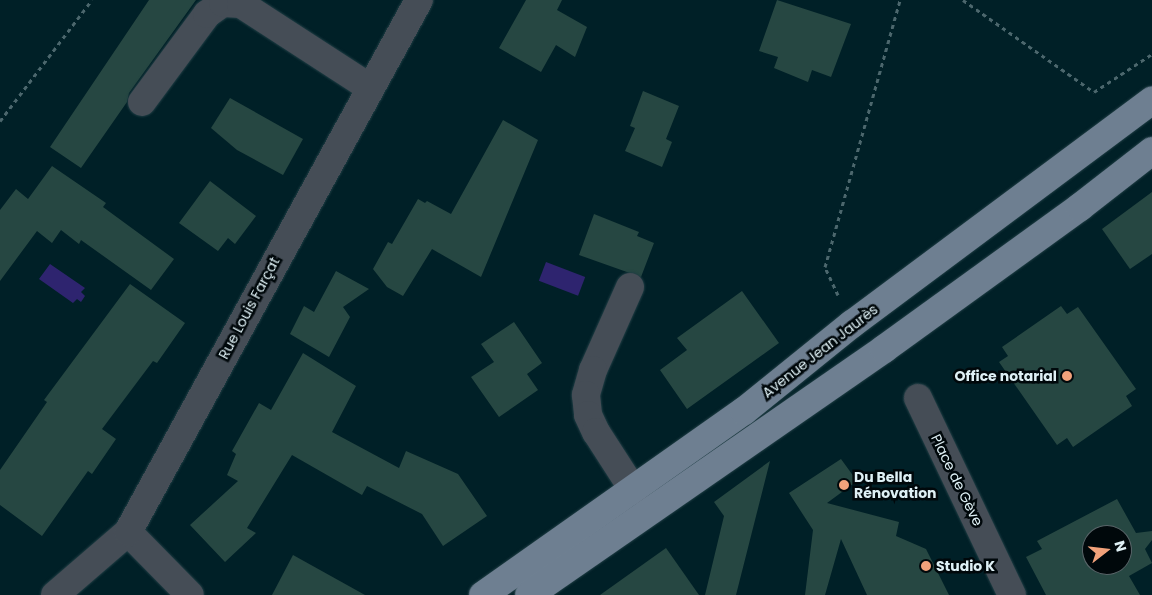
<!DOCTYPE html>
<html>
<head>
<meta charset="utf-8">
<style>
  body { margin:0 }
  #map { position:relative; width:1152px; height:595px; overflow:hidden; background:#002027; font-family:Poppins,sans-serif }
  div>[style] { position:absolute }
  .water>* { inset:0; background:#2e246f; transform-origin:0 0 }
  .building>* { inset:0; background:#264742 }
  .path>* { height:3px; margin-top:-1.5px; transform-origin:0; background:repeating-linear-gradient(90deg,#4c676d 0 4px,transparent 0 8px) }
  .roads { filter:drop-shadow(0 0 1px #1f3d44) drop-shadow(0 0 1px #1f3d44) }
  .minor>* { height:28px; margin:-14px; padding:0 14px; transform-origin:14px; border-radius:14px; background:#454d56 }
  .major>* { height:28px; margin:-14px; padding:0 14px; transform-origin:14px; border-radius:14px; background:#6e7f91 }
  .dots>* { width:14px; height:14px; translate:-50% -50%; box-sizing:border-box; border:2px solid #00080b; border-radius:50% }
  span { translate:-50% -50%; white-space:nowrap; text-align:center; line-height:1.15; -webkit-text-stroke:5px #00080b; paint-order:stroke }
  .street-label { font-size:14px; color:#def0f5 }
  .poi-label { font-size:14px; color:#def0f5; font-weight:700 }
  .right { translate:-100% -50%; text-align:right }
  .left { translate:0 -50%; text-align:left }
  .north { position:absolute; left:1082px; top:525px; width:50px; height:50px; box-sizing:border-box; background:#00080b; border:1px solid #596569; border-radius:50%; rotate:74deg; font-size:14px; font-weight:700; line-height:20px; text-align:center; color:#def0f5 }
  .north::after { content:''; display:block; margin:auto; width:18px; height:22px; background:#f1a27b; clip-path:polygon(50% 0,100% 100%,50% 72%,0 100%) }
</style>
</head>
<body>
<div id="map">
  <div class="water">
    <i style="left:546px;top:262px;width:42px;height:20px;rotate:21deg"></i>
    <i style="clip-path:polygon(50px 264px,85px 288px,81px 292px,85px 296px,81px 302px,77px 299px,73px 303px,39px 279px)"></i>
  </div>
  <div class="building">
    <i style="clip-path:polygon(149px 0,196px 0,129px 93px,127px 102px,81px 168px,50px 147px)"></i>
    <i style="clip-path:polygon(526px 0,562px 0,557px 10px,587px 27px,575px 57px,556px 45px,541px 72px,499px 48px)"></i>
    <i style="clip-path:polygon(777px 0,851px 24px,831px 77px,812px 70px,808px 82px,774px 68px,778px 57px,759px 51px)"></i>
    <i style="clip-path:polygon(643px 91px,679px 106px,666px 139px,672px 142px,662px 167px,625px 151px,635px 128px,630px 126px)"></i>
    <i style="clip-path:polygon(230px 98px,303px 139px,283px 175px,237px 150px,211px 128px)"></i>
    <i style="clip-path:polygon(503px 120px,538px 140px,481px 277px,432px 249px,403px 296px,387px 287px,373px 269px,388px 242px,392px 244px,418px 199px,425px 203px,427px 201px,451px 214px)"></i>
    <i style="clip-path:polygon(52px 166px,106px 203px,103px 207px,174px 259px,151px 290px,81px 240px,79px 244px,61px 230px,52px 243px,37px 231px,0 281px,0 210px,16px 189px,28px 199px)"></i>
    <i style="clip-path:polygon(210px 181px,256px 216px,235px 244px,228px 238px,218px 251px,179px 223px)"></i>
    <i style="clip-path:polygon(1152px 192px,1152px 254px,1130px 269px,1102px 229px)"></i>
    <i style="clip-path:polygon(594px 214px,639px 232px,637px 236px,654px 243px,641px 277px,579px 255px)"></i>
    <i style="clip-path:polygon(336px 271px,369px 289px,343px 307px,350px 317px,329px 357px,290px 334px,304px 306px,314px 312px)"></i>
    <i style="clip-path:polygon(130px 284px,185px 323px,157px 363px,153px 361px,102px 429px,116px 439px,92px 474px,88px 471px,42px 536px,0 505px,0 470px,47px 402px,44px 400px)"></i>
    <i style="clip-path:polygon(742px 291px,779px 343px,687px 409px,660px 370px,687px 350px,677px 338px)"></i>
    <i style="clip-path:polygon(1061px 306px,1067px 314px,1078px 307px,1136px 389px,1126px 396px,1132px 406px,1073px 447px,1067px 438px,1057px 445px,999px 362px,1008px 356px,1002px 347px)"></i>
    <i style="clip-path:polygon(514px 322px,542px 363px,527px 374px,538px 390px,499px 417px,471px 377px,494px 362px,481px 344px)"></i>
    <i style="clip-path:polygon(303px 353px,356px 386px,332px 432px,399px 468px,406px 451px,458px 474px,487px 516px,443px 546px,422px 514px,367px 486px,362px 495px,292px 455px,247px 528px,256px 533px,225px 562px,190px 525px,238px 481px,227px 475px,236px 454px,232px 451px,259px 403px,271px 410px)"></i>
    <i style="clip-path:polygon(841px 459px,857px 481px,827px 503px,899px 522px,896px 536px,926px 549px,949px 595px,867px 595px,841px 539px,825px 595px,805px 595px,813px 530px,789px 493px)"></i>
    <i style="clip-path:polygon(770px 461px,736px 595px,705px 595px,724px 516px,714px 502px)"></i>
    <i style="clip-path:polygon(evenodd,1117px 499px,1136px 533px,1152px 531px,1152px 540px,1145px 549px,1152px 563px,1129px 576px,1140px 595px,1046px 595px,1026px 557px,1042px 549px,1037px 541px,1117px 499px,1092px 535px,1122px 535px,1122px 565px,1092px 565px,1092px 535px)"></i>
    <i style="clip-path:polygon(666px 548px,699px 595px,600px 595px)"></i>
    <i style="clip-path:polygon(293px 555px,365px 595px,272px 595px)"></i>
  </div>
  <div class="path">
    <i style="left:963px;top:0;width:160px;rotate:35.1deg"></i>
    <i style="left:1094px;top:92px;width:69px;rotate:-33.2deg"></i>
    <i style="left:0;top:121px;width:152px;rotate:-52.8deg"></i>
    <i style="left:838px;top:295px;width:31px;rotate:-115deg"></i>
    <i style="left:825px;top:267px;width:277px;rotate:-74.3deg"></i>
  </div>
  <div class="roads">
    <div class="minor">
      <i style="left:142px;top:102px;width:109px;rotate:-53.5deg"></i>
      <i style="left:207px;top:14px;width:19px;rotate:-35deg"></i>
      <i style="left:223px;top:3px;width:18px;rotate:3deg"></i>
      <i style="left:241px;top:4px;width:153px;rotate:33deg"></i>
      <i style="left:630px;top:287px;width:91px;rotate:114deg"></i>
      <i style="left:593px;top:370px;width:26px;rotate:106deg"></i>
      <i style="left:586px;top:395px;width:20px;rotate:84deg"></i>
      <i style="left:588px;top:415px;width:19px;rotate:65deg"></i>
      <i style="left:596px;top:432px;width:70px;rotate:57.2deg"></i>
      <i style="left:918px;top:398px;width:218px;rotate:64.5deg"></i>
      <i style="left:128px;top:532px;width:88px;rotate:45.5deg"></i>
      <i style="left:55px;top:595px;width:96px;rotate:-40.8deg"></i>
      <i style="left:128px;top:532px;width:606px;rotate:-61.32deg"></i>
    </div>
    <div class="major">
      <i style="left:483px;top:595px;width:319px;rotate:-35.2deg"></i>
      <i style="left:744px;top:411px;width:139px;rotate:-38.9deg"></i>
      <i style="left:852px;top:324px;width:374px;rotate:-36.7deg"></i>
      <i style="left:529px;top:595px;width:432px;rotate:-34.7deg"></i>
      <i style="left:884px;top:349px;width:242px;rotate:-35.9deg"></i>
      <i style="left:1080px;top:207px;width:91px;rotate:-37.9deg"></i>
    </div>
  </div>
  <div class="dots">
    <i style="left:1067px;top:376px;background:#f1a27b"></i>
    <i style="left:844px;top:485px;background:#f1a27b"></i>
    <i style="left:926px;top:566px;background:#f1a27b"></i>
  </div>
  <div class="street-label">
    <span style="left:249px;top:308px;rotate:-62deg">Rue Louis Farçat</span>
    <span style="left:820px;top:351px;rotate:-38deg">Avenue Jean Jaurès</span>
    <span style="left:957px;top:480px;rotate:64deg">Place de Gève</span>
  </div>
  <div class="poi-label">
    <span class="right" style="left:1057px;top:376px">Office notarial</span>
    <span class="left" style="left:854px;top:485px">Du Bella<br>Rénovation</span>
    <span class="left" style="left:936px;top:566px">Studio K</span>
  </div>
  <div class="north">N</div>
</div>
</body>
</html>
